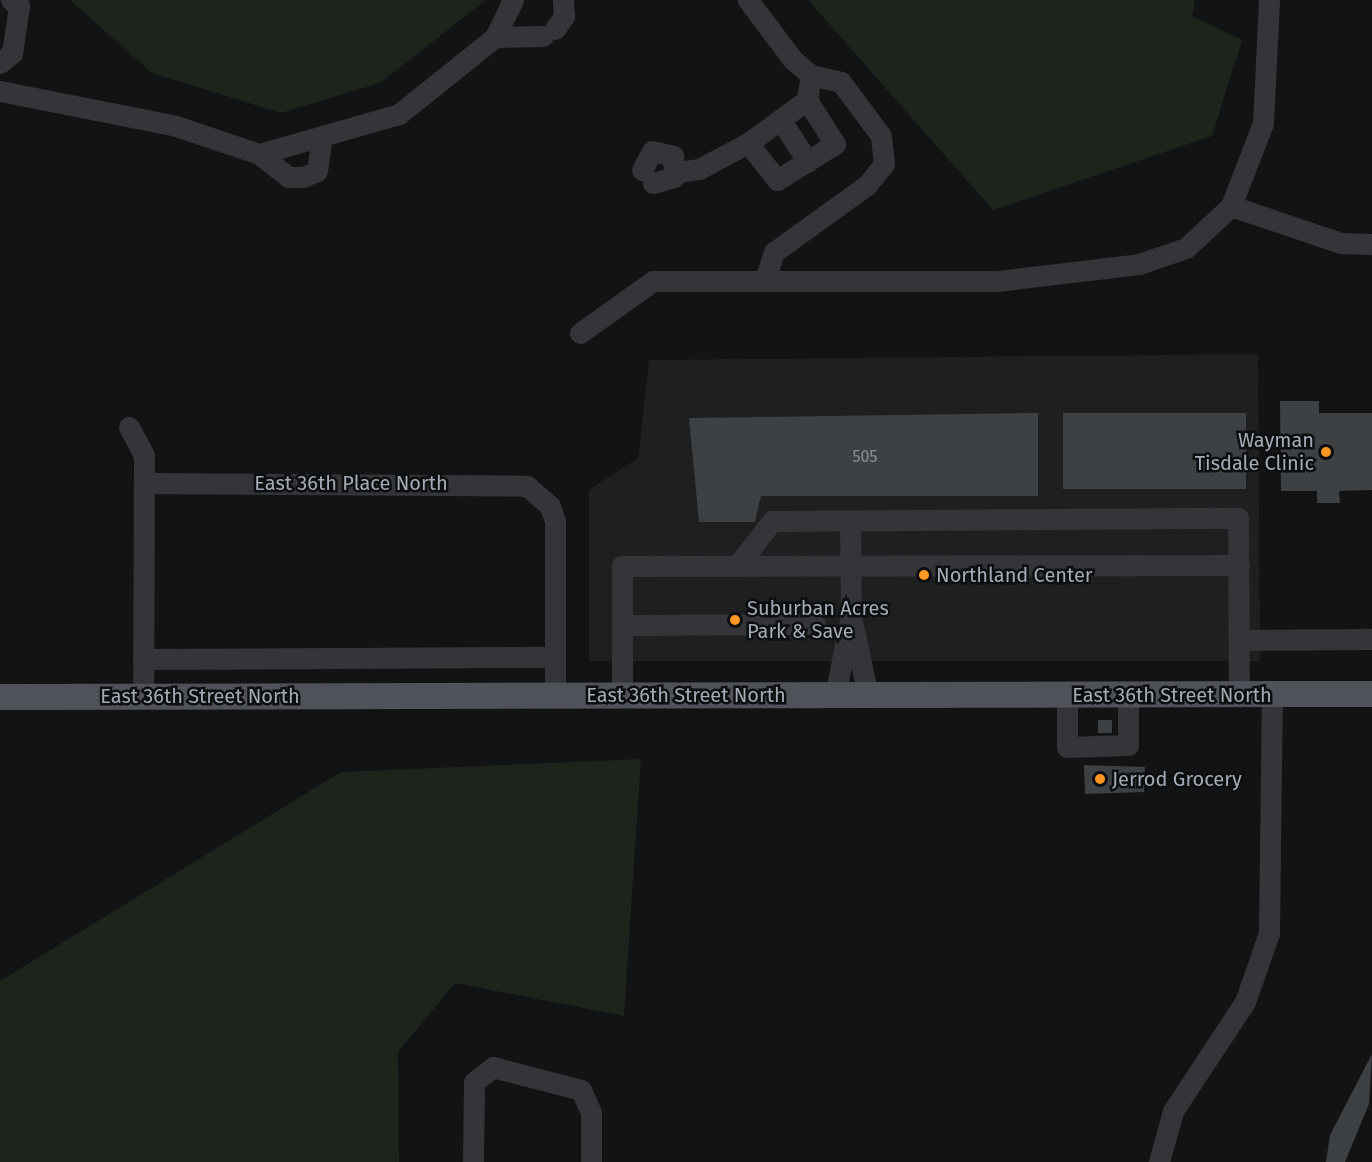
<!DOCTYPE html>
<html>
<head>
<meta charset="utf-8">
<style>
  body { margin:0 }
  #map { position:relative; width:1372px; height:1162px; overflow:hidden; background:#121314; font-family:"Fira Sans",sans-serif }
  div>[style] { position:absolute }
  .built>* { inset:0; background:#1e1f21 }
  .green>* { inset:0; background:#1c241c }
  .building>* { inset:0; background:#3e4144; transform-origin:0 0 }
  .minor>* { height:21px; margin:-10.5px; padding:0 10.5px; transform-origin:10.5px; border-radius:10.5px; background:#333539 }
  .major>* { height:26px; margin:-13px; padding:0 13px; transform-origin:13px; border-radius:13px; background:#4f5259 }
  .dots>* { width:16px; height:16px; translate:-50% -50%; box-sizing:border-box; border:3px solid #0d0e0f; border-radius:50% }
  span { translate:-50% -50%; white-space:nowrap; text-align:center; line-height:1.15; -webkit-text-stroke:5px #0d0e0f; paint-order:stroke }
  .number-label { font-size:16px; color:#8a909a }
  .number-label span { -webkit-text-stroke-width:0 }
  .poi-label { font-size:20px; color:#a3abb6 }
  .right { translate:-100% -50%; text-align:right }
  .left { translate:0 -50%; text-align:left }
  .street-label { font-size:20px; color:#a3abb6 }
</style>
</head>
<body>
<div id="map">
  <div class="built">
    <i style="clip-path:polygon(1258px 354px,1260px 661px,589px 661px,589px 490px,638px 458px,649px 360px)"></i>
  </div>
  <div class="green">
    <i style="clip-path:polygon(70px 0,486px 0,380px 83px,281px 113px,152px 73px)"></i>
    <i style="clip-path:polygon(808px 0,1195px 0,1192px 16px,1242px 40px,1212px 136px,993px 210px)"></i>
    <i style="clip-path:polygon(641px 759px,624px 1016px,455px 983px,398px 1052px,399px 1162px,0 1162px,0 981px,341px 772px)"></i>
  </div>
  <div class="building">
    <i style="clip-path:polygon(1280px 401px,1319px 401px,1319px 413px,1372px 413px,1372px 490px,1339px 491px,1340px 503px,1317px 503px,1317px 491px,1281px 491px)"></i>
    <i style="clip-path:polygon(1038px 413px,1038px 496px,761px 496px,755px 522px,699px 522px,689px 418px)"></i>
    <i style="left:1063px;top:413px;width:183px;height:76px"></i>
    <i style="left:1098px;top:720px;width:14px;height:13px"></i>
    <i style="clip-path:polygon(1084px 765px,1145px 767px,1144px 792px,1085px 794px)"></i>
    <i style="clip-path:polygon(1372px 1054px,1369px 1104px,1345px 1162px,1326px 1162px,1330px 1135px)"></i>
  </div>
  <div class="minor">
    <i style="left:748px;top:0;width:75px;rotate:53.1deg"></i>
    <i style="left:793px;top:60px;width:23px;rotate:40deg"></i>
    <i style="left:811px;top:75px;width:31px;rotate:13deg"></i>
    <i style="left:841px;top:82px;width:67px;rotate:53.5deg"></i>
    <i style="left:881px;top:136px;width:28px;rotate:84deg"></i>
    <i style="left:884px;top:164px;width:27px;rotate:129deg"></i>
    <i style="left:867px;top:185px;width:115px;rotate:144.2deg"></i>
    <i style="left:774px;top:252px;width:29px;rotate:108deg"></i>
    <i style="left:555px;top:29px;width:16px;rotate:-55deg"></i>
    <i style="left:564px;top:16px;width:16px;rotate:-94deg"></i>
    <i style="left:495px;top:37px;width:48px;rotate:-1.2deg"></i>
    <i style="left:0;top:63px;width:16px;rotate:-40deg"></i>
    <i style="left:12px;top:53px;width:48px;rotate:-81.5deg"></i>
    <i style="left:19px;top:6px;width:10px;rotate:-143deg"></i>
    <i style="left:0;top:91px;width:179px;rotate:11.2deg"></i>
    <i style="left:176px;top:126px;width:88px;rotate:18.6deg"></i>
    <i style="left:259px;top:154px;width:146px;rotate:-15.9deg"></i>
    <i style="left:399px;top:114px;width:123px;rotate:-38.7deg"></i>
    <i style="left:495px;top:37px;width:41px;rotate:-64.1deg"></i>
    <i style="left:780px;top:119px;width:51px;rotate:56.9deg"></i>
    <i style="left:748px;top:143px;width:47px;rotate:51.9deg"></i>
    <i style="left:777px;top:180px;width:68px;rotate:-31.8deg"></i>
    <i style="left:835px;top:144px;width:52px;rotate:-122.5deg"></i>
    <i style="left:259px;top:154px;width:37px;rotate:38deg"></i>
    <i style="left:288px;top:177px;width:15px"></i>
    <i style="left:303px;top:177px;width:15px;rotate:-23deg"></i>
    <i style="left:317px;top:171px;width:35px;rotate:-82deg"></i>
    <i style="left:642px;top:170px;width:21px;rotate:-62deg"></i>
    <i style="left:652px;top:151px;width:22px;rotate:13deg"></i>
    <i style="left:673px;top:156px;width:21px;rotate:87deg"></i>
    <i style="left:674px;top:177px;width:22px;rotate:164deg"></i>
    <i style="left:676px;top:172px;width:23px;rotate:-7deg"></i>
    <i style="left:699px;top:169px;width:55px;rotate:-28deg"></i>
    <i style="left:748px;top:143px;width:73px;rotate:-36.1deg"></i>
    <i style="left:807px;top:100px;width:25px;rotate:-81deg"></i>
    <i style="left:1231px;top:206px;width:116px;rotate:18.6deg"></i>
    <i style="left:1341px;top:243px;width:31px;rotate:2deg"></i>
    <i style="left:580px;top:333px;width:90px;rotate:-35.5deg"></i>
    <i style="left:653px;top:281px;width:344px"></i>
    <i style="left:997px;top:281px;width:143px;rotate:-6.8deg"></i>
    <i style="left:1139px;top:264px;width:50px;rotate:-18.8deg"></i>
    <i style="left:1186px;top:248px;width:62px;rotate:-43deg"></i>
    <i style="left:1231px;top:206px;width:89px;rotate:-68.9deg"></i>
    <i style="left:1263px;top:123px;width:123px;rotate:-87.2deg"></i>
    <i style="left:129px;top:427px;width:32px;rotate:62deg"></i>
    <i style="left:144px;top:455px;width:242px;rotate:90.2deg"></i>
    <i style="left:144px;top:483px;width:383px;rotate:0.4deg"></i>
    <i style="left:527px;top:486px;width:30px;rotate:41deg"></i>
    <i style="left:550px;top:506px;width:16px;rotate:72deg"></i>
    <i style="left:555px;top:521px;width:174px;rotate:90deg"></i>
    <i style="left:850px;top:521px;width:95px;rotate:89.4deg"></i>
    <i style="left:851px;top:616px;width:81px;rotate:77.9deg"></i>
    <i style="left:738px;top:565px;width:56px;rotate:-52.3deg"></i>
    <i style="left:772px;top:521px;width:466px;rotate:-0.4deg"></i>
    <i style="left:1238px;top:518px;width:176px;rotate:89.7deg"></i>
    <i style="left:622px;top:625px;width:193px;rotate:-0.3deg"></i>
    <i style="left:1239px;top:640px;width:133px;rotate:-0.4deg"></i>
    <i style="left:143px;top:659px;width:412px;rotate:-0.3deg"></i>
    <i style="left:622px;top:695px;width:129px;rotate:-90deg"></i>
    <i style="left:622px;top:566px;width:617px;rotate:-0.09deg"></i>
    <i style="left:1067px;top:695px;width:52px;rotate:90deg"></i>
    <i style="left:1067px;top:747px;width:61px;rotate:-1.9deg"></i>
    <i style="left:1128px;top:745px;width:50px;rotate:-90deg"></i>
    <i style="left:835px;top:696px;width:77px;rotate:-78.8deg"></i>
    <i style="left:473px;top:1162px;width:80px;rotate:-89.3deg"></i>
    <i style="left:474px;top:1082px;width:24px;rotate:-38deg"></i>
    <i style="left:493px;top:1067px;width:91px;rotate:14.6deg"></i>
    <i style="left:581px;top:1090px;width:24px;rotate:66deg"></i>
    <i style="left:591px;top:1112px;width:50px;rotate:90deg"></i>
    <i style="left:1159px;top:1162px;width:53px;rotate:-74.6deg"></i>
    <i style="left:1173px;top:1111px;width:131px;rotate:-56.6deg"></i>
    <i style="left:1245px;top:1002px;width:73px;rotate:-70.8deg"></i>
    <i style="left:1269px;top:933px;width:239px;rotate:-89.3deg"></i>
  </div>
  <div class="major">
    <i style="left:0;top:697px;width:1372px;rotate:-0.13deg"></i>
  </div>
  <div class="dots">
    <i style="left:1326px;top:452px;background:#fe9820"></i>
    <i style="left:924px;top:575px;background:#fe9820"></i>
    <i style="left:735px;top:620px;background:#fe9820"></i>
    <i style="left:1100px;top:779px;background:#fe9820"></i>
  </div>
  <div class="number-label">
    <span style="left:865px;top:457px">505</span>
  </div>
  <div class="poi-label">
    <span class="right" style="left:1314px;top:452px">Wayman<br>Tisdale Clinic</span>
    <span class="left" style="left:936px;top:575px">Northland Center</span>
    <span class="left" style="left:747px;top:620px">Suburban Acres<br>Park &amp; Save</span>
    <span class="left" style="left:1112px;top:779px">Jerrod Grocery</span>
  </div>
  <div class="street-label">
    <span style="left:351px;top:483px">East 36th Place North</span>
    <span style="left:686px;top:695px">East 36th Street North</span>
    <span style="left:1172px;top:695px">East 36th Street North</span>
    <span style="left:200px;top:696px">East 36th Street North</span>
  </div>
</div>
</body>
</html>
